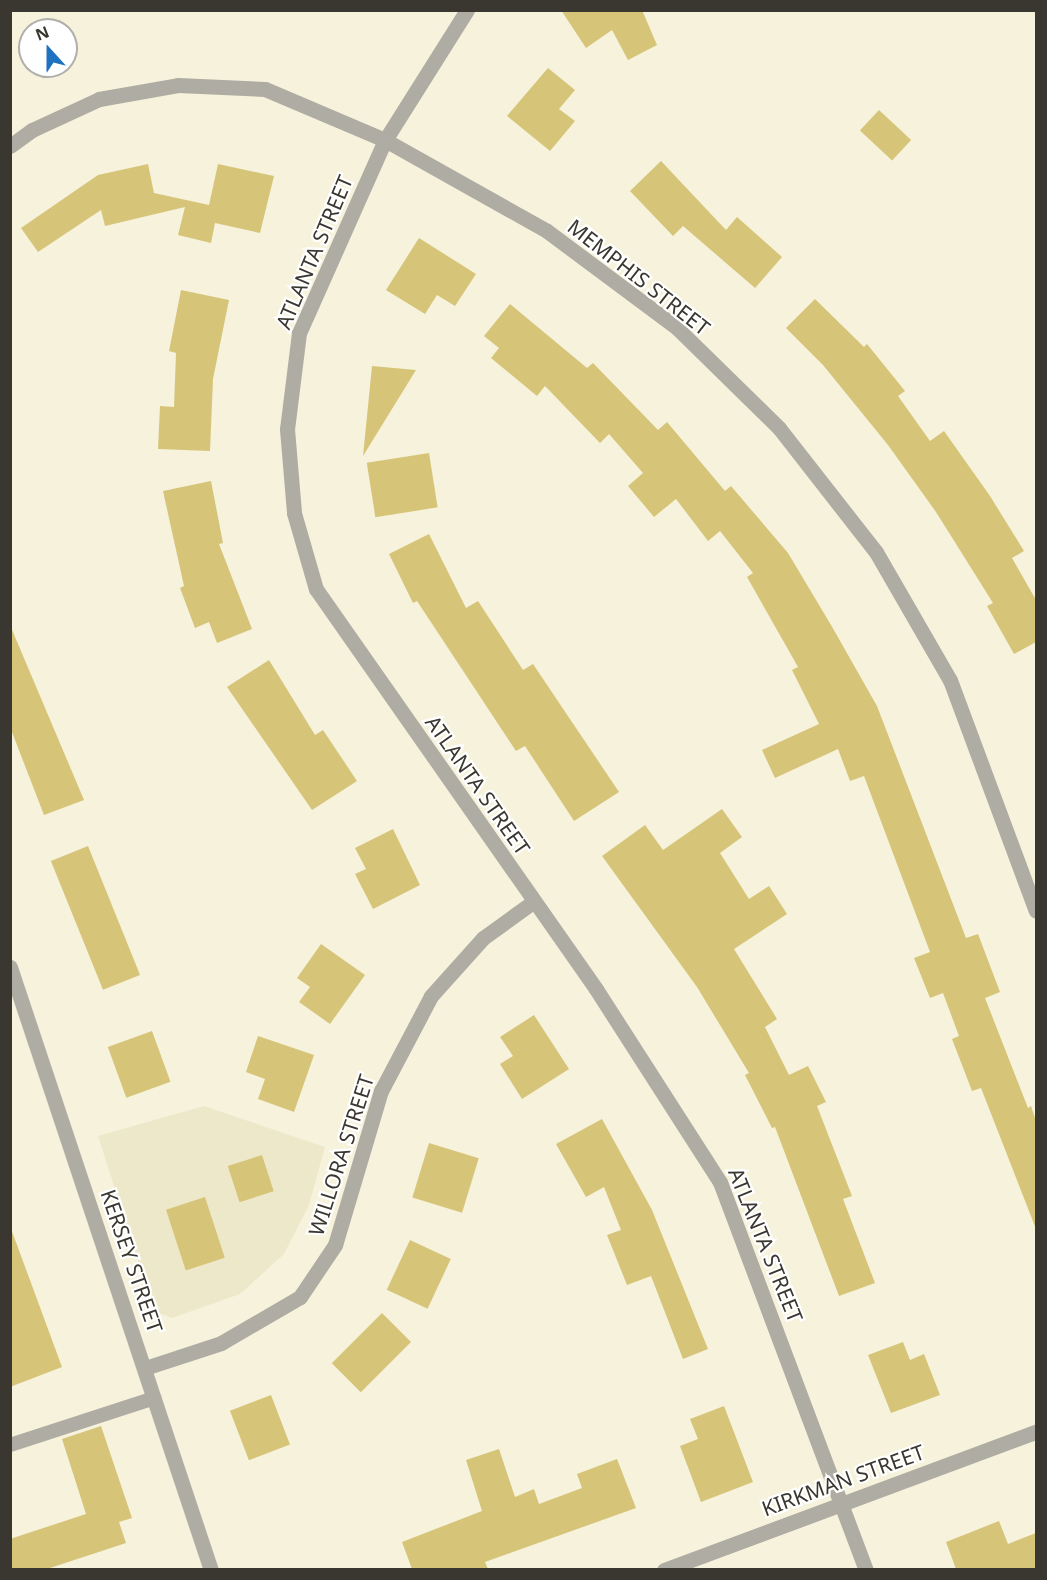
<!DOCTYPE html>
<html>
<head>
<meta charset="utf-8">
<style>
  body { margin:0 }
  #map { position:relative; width:1047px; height:1580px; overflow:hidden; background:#f6f2dc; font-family:"Noto Sans",sans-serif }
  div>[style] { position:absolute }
  .built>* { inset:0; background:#eee8cb }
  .building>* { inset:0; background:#d6c579; transform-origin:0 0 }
  .lane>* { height:14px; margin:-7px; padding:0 7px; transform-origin:7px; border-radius:7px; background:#aeaca3 }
  .street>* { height:15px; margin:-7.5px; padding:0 7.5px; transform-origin:7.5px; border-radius:7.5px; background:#aeaca3 }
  span { translate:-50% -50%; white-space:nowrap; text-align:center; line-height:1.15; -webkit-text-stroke:4.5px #fff; paint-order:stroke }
  .street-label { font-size:21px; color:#39372f }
  .frame { position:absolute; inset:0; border:12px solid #39372f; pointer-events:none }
  .north { position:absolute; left:18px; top:18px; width:60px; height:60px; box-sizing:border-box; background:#fff; border:2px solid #b0afac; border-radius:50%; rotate:339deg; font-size:16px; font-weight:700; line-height:24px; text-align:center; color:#39372f }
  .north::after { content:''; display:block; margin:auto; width:21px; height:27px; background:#1e72c0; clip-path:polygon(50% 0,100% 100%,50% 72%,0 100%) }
</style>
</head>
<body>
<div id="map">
  <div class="built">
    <i style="clip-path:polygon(204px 1106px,325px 1147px,309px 1205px,284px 1254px,240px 1294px,172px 1318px,154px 1311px,98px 1136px)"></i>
  </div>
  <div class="building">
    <i style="clip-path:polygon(561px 10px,642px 10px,657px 45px,628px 60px,612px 30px,586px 48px)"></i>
    <i style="clip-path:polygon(548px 68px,575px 90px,559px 109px,575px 121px,550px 151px,507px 116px)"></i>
    <i style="left:879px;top:110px;width:44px;height:28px;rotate:43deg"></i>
    <i style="clip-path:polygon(661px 161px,726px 230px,737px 217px,782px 257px,755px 288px,683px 226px,673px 236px,630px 191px)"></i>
    <i style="clip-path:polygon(148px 164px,154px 193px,209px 205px,218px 164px,274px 176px,260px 233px,215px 223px,211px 243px,178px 235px,185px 207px,105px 226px,101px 210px,38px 252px,21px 228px,98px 175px)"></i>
    <i style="clip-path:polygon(419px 238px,476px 274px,455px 306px,437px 295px,425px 314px,386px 290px)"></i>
    <i style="clip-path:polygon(181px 290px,229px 300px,213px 379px,210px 451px,158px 449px,160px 406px,174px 407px,176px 353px,169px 351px)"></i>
    <i style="clip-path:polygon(815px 299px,864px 347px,867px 344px,905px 391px,898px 396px,930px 441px,944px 431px,990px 496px,1024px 551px,1012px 558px,1036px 600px,1036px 642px,1014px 654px,987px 606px,993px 603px,936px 512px,888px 445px,823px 365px,786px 328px)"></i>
    <i style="clip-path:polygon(510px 304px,587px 368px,593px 363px,658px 430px,667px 422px,725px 491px,731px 486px,788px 553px,831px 625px,877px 706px,966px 938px,978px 934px,1000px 992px,985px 998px,1028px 1108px,1031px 1106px,1036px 1121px,1036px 1229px,981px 1088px,972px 1091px,952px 1039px,959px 1036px,943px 993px,930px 998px,914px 958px,930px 952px,864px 776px,850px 781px,838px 749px,775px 778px,762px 750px,819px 724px,792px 670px,798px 667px,747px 577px,753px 573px,720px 531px,708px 541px,676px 499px,654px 517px,628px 486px,643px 473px,609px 434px,600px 443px,545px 386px,537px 396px,491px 358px,499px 348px,484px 336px)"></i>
    <i style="clip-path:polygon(372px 366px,416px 370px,363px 456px)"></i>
    <i style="left:429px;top:453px;width:55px;height:63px;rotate:81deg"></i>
    <i style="clip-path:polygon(211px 481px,223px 543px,219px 544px,252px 629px,217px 643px,209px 622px,195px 628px,180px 588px,184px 586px,163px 491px)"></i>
    <i style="clip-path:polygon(429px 534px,466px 608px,478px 601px,523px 670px,533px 664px,619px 792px,574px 821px,525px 746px,516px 751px,417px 601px,413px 603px,389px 554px)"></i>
    <i style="clip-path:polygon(10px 625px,84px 800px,44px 815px,10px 727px)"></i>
    <i style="clip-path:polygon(269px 660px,315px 735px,323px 730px,357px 781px,312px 810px,227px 687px)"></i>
    <i style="clip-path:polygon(722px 809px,742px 837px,720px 853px,749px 899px,769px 886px,787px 914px,734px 949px,777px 1019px,765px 1027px,789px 1075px,808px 1066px,826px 1102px,817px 1106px,852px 1196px,843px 1199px,875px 1283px,839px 1296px,775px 1127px,772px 1128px,745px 1075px,749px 1073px,697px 987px,602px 856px,645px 825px,663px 850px)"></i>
    <i style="clip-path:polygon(393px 829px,420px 885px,373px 909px,355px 874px,366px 869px,355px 848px)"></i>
    <i style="left:88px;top:846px;width:139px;height:40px;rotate:68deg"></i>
    <i style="clip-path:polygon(321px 944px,365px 975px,330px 1024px,299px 1002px,310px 987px,297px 978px)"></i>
    <i style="clip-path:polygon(534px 1015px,569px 1069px,522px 1099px,500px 1064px,513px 1056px,500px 1037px)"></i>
    <i style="left:152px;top:1031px;width:54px;height:47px;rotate:70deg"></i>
    <i style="clip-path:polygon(258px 1036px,314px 1055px,294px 1112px,258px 1099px,265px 1079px,246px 1072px)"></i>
    <i style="clip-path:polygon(602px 1119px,652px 1210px,708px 1349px,683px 1359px,651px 1276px,627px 1285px,607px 1235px,621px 1230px,604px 1187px,586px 1197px,556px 1144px)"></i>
    <i style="left:429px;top:1143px;width:52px;height:57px;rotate:17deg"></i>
    <i style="left:262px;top:1155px;width:38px;height:36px;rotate:72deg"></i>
    <i style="left:205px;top:1197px;width:64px;height:41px;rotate:72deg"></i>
    <i style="clip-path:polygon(10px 1226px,62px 1367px,10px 1387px)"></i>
    <i style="left:410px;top:1240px;width:45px;height:55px;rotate:25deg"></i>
    <i style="left:382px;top:1313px;width:41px;height:71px;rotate:45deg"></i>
    <i style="clip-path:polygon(903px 1342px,910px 1360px,924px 1354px,940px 1395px,891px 1413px,868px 1355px)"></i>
    <i style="left:271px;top:1395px;width:53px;height:44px;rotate:69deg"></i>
    <i style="clip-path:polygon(724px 1406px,753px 1482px,701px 1502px,680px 1446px,698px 1439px,690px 1419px)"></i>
    <i style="clip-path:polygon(101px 1426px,132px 1518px,119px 1522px,126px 1543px,47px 1569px,10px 1569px,10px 1539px,86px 1514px,62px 1439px)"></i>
    <i style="clip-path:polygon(499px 1449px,515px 1497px,534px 1489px,539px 1504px,582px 1488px,577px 1474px,617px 1459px,636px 1508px,485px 1562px,488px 1569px,412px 1569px,402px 1542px,482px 1511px,466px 1460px)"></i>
    <i style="clip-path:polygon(999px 1521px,1008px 1544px,1036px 1533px,1036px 1569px,956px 1569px,946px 1542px)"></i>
  </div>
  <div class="lane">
    <i style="left:10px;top:1445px;width:152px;rotate:-18deg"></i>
  </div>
  <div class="street">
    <i style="left:467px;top:10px;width:154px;rotate:122.2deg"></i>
    <i style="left:385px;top:140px;width:211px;rotate:114deg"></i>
    <i style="left:299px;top:333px;width:97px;rotate:97.1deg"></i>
    <i style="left:287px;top:429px;width:84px;rotate:85.2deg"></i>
    <i style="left:294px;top:513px;width:79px;rotate:73.9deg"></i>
    <i style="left:316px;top:589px;width:488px;rotate:55deg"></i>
    <i style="left:596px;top:989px;width:229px;rotate:57.3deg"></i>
    <i style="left:720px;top:1182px;width:415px;rotate:69.4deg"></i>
    <i style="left:10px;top:146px;width:27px;rotate:-36deg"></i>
    <i style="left:32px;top:130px;width:74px;rotate:-24.8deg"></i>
    <i style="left:99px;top:99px;width:80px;rotate:-10deg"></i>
    <i style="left:178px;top:85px;width:87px;rotate:2.6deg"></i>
    <i style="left:265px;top:89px;width:130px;rotate:23deg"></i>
    <i style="left:385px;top:140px;width:186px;rotate:29.3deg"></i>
    <i style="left:547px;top:231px;width:162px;rotate:36.7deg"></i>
    <i style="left:677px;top:328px;width:143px;rotate:44.4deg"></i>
    <i style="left:779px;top:428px;width:157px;rotate:52deg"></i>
    <i style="left:876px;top:552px;width:148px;rotate:60deg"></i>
    <i style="left:950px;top:680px;width:246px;rotate:69.6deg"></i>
    <i style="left:10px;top:967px;width:636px;rotate:71.57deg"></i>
    <i style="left:145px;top:1368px;width:80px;rotate:-18.2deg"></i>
    <i style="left:221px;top:1343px;width:91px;rotate:-30.2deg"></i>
    <i style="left:300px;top:1297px;width:63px;rotate:-56.1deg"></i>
    <i style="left:335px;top:1245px;width:161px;rotate:-73.4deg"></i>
    <i style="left:381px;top:1091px;width:107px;rotate:-62.2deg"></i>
    <i style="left:431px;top:996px;width:78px;rotate:-48.1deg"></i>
    <i style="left:483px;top:938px;width:62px;rotate:-35.8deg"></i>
    <i style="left:664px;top:1570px;width:397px;rotate:-20.4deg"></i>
  </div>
  <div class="street-label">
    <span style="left:314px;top:252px;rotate:-67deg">ATLANTA STREET</span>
    <span style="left:639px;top:277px;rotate:38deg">MEMPHIS STREET</span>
    <span style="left:478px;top:785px;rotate:55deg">ATLANTA STREET</span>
    <span style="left:341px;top:1155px;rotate:-72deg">WILLORA STREET</span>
    <span style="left:766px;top:1245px;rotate:68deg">ATLANTA STREET</span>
    <span style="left:132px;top:1261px;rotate:71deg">KERSEY STREET</span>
    <span style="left:843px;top:1480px;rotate:-20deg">KIRKMAN STREET</span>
  </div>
  <div class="frame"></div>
  <div class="north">N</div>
</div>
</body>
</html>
